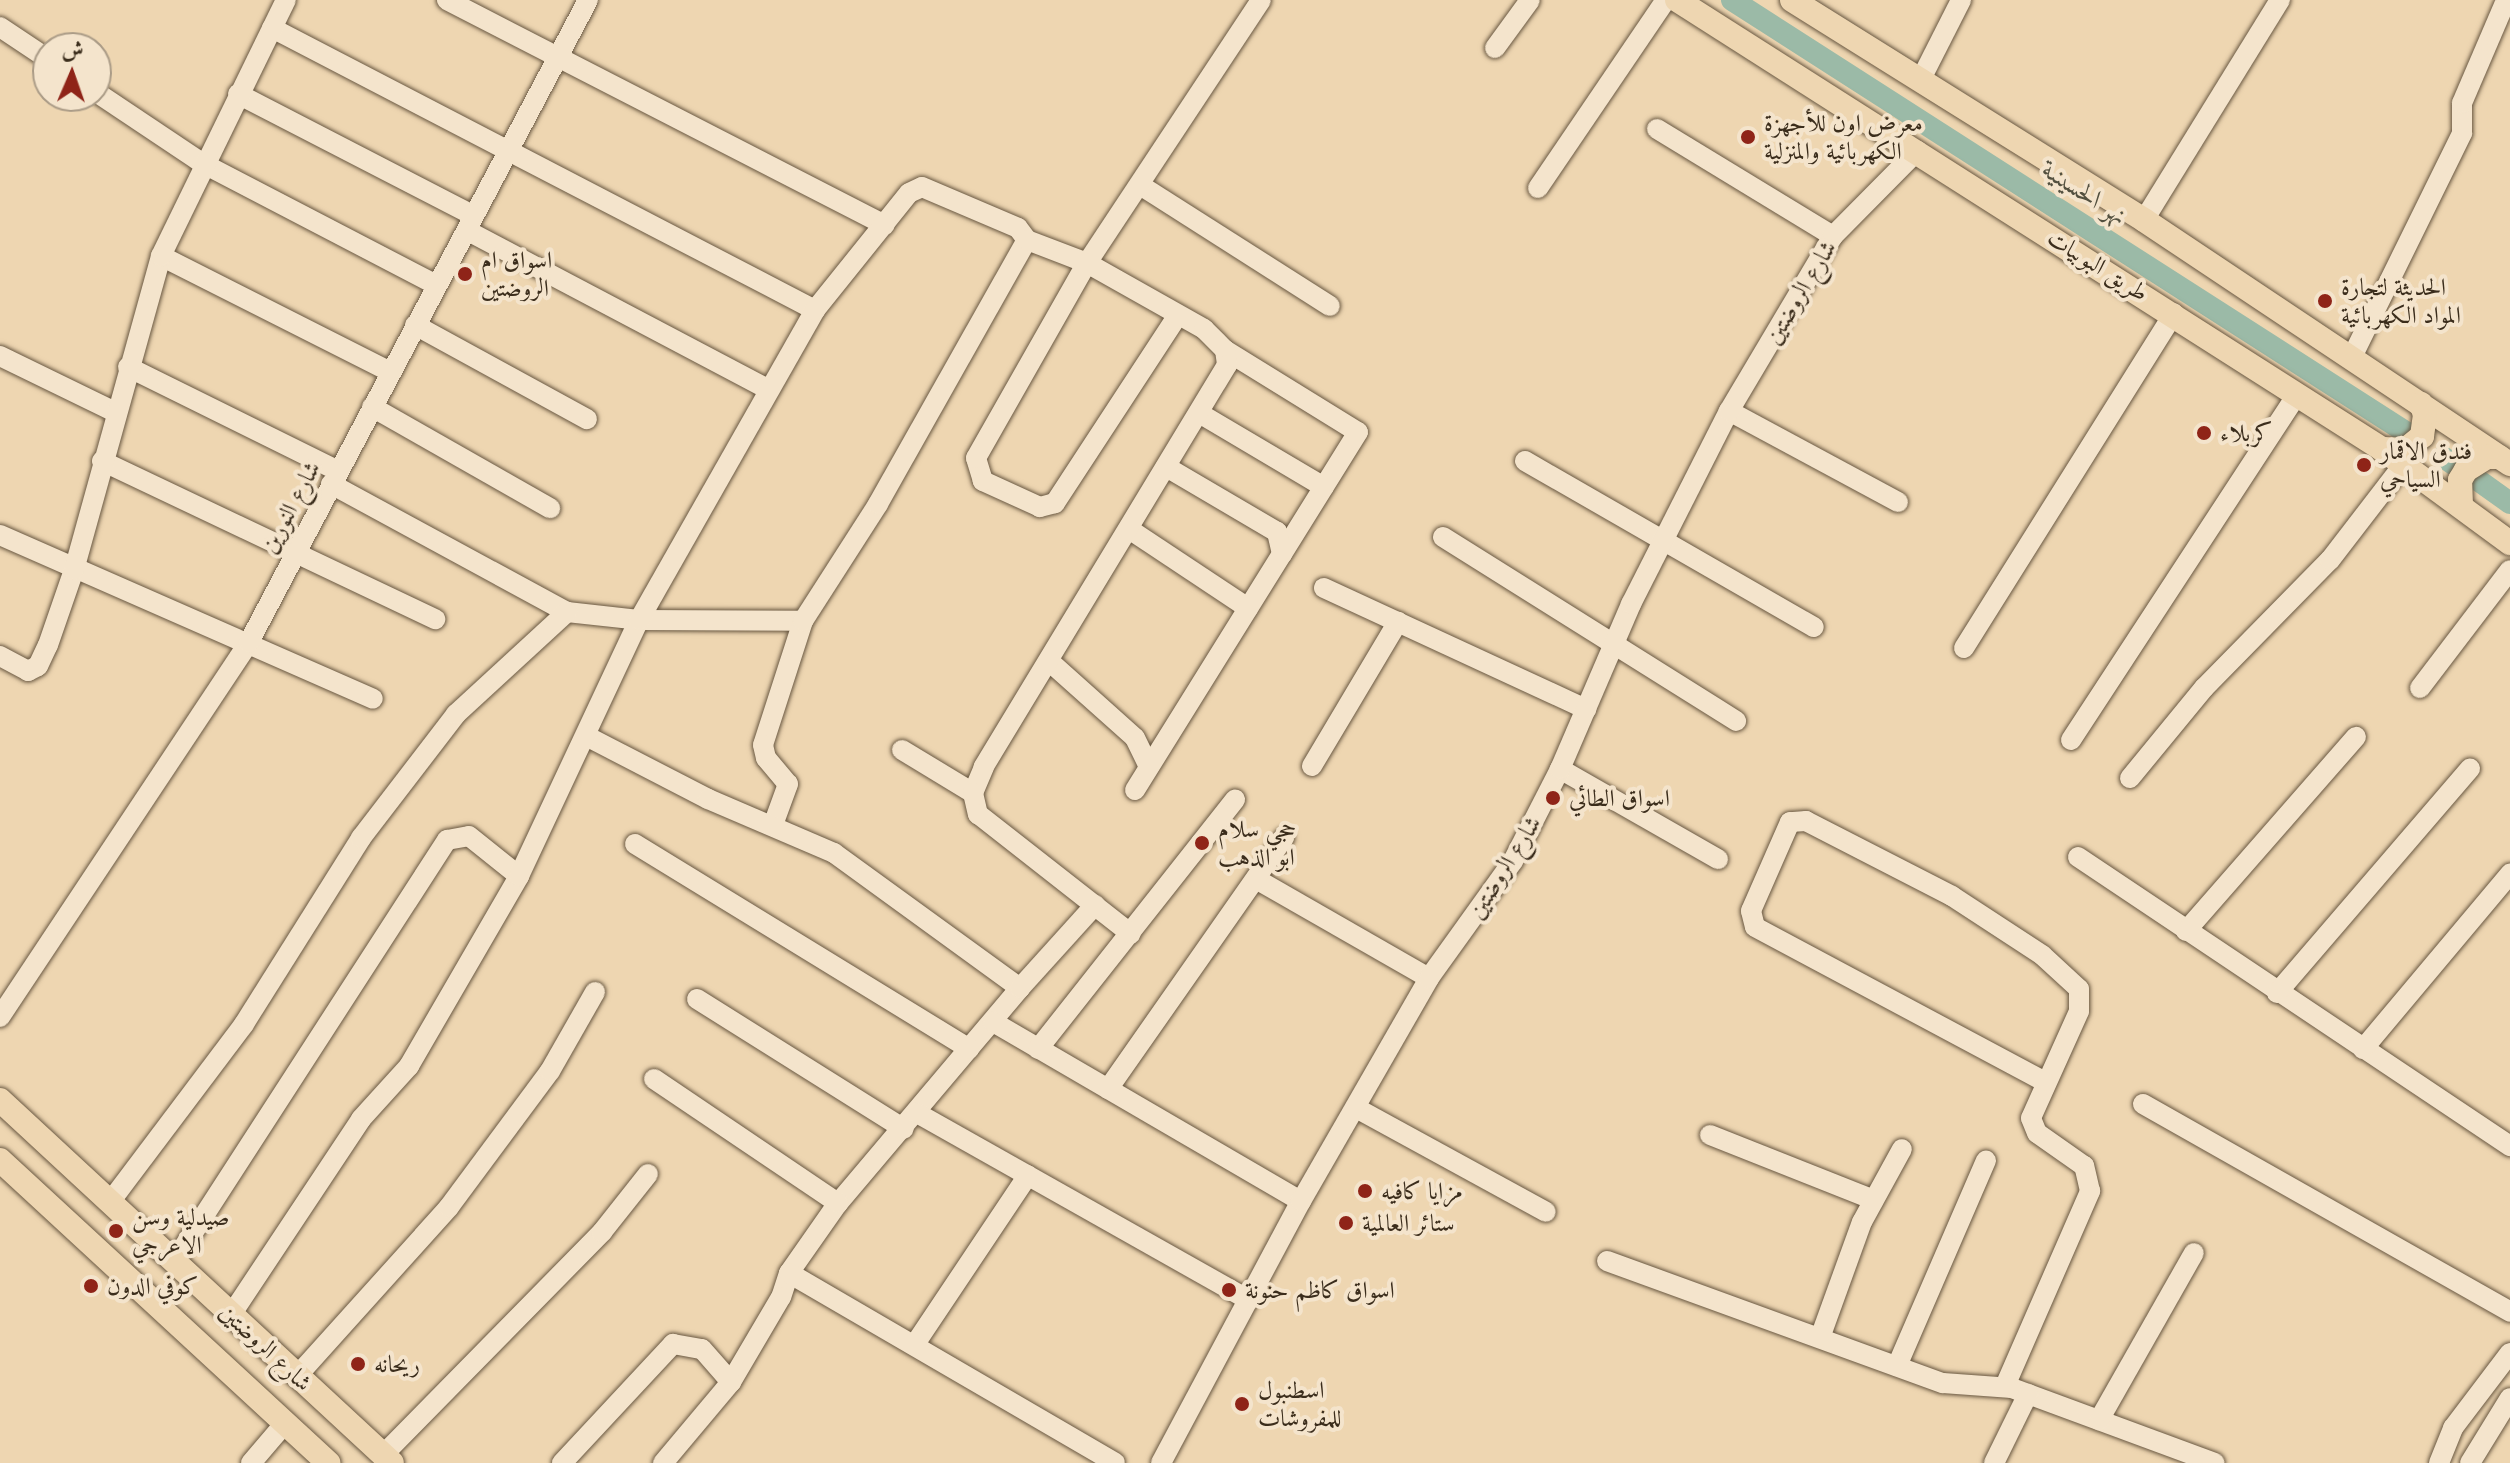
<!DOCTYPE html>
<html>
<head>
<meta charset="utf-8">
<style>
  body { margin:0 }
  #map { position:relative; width:2510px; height:1463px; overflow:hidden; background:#eed6b1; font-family:"Libre Caslon Text",Amiri,serif }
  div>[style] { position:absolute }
  .canal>* { height:22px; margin:-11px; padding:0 11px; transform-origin:11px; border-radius:11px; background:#9bbaa7 }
  .roads { filter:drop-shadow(0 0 2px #685741) drop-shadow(0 0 2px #685741) }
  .minor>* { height:20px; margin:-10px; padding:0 10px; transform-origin:10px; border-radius:10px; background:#f4e4cc }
  .major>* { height:24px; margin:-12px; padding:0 12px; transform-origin:12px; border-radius:12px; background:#eed6b1 }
  .dots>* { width:22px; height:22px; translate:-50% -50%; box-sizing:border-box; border:4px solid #f4e4cc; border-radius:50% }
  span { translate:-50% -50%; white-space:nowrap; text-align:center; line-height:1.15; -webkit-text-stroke:8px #f4e4cc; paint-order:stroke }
  .poi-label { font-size:24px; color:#3b2d1c }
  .left { translate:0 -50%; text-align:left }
  .street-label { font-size:24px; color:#3b2d1c }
  .water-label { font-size:26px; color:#53503f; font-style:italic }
  .north { position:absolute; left:32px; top:32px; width:80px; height:80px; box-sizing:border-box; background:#f4e4cc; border:2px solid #aa9b86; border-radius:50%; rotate:2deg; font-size:22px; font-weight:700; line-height:32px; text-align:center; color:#3b2d1c }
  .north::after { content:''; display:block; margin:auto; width:28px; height:36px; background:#8f2418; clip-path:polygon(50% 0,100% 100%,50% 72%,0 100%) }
</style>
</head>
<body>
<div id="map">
  <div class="canal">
    <i style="left:1732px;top:0;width:802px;rotate:32.68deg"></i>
    <i style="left:2443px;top:457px;width:14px;rotate:34deg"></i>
    <i style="left:2475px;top:478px;width:43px;rotate:35.5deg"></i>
  </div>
  <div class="roads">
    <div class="minor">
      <i style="left:447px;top:0;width:492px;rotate:27.2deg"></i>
      <i style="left:0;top:27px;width:58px;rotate:33.7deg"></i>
      <i style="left:272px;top:28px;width:612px;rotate:27.44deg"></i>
      <i style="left:1495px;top:48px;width:59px;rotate:-53.9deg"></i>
      <i style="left:1921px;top:79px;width:89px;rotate:-63.1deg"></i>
      <i style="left:96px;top:92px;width:128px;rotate:33.8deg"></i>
      <i style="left:202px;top:163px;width:264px;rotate:27.5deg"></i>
      <i style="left:238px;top:94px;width:263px;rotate:27.3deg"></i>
      <i style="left:1657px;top:129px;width:206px;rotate:31.3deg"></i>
      <i style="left:1140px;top:185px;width:225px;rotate:32.5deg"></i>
      <i style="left:1538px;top:188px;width:227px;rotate:-55.8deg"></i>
      <i style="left:2144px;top:220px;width:259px;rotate:-58.3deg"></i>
      <i style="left:468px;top:231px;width:340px;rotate:27.8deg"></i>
      <i style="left:161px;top:256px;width:258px;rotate:26.8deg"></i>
      <i style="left:1178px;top:315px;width:225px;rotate:123.2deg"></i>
      <i style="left:1055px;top:503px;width:16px;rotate:165deg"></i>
      <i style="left:1040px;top:507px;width:63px;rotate:-155.5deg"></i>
      <i style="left:983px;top:481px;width:24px;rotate:-107deg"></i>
      <i style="left:976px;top:458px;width:224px;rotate:-60.4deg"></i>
      <i style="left:1087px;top:263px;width:315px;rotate:-56.5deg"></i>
      <i style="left:415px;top:325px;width:196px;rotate:28.7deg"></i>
      <i style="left:1225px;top:350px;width:156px;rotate:31.7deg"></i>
      <i style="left:1358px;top:432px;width:144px;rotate:121.9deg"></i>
      <i style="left:0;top:356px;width:128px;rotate:26deg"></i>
      <i style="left:2351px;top:359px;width:252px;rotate:-63.8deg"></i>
      <i style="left:2462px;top:133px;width:30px;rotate:-90deg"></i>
      <i style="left:2462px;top:103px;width:107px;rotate:-66.8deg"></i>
      <i style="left:128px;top:367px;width:234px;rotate:26.3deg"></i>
      <i style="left:372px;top:407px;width:205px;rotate:29.6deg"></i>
      <i style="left:1729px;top:411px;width:192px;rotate:28.3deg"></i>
      <i style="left:1199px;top:413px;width:145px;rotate:30.6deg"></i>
      <i style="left:102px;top:461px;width:369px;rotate:25.4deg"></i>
      <i style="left:1525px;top:461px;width:333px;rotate:29.9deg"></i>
      <i style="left:331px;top:484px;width:268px;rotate:28.5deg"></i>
      <i style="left:567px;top:612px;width:72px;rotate:6.3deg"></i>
      <i style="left:639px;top:620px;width:164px;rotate:0.3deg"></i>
      <i style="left:803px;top:621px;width:130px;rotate:107.9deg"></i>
      <i style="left:763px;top:745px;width:13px;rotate:77deg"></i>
      <i style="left:766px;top:758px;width:34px;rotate:50deg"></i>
      <i style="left:788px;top:784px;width:44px;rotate:110.1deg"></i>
      <i style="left:1129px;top:529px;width:143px;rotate:33.6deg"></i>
      <i style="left:0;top:535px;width:407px;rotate:23.7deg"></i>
      <i style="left:1443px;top:537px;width:346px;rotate:32.1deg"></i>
      <i style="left:1324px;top:588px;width:289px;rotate:24.8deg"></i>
      <i style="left:803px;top:621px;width:139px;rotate:-57.3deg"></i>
      <i style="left:878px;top:504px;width:303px;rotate:-60.6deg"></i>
      <i style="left:1964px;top:648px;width:395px;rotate:-57.9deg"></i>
      <i style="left:0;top:656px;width:32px;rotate:28deg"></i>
      <i style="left:28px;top:671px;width:11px;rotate:-27deg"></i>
      <i style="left:38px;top:666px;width:23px;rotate:-65deg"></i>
      <i style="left:48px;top:645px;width:79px;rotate:-70.9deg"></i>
      <i style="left:74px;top:570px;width:326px;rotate:-74.5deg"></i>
      <i style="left:161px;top:256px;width:285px;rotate:-64deg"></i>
      <i style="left:1049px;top:661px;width:115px;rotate:41.8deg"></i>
      <i style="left:1135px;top:738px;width:32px;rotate:64deg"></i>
      <i style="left:2420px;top:688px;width:148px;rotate:-52.7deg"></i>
      <i style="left:588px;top:737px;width:135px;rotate:27.3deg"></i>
      <i style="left:708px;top:799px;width:137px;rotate:23.2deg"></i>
      <i style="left:834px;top:853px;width:230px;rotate:36deg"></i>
      <i style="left:1020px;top:988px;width:282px;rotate:130.2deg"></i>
      <i style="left:838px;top:1203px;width:85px;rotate:125deg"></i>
      <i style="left:789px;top:1273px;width:25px;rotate:108deg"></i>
      <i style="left:781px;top:1297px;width:99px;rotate:120.5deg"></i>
      <i style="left:731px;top:1382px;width:106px;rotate:130deg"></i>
      <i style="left:2071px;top:740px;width:411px;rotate:-56.8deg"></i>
      <i style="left:902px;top:750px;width:83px;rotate:31.2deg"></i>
      <i style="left:1312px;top:766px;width:168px;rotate:-59.2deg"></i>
      <i style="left:1560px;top:769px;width:182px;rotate:29.7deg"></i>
      <i style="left:2130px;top:778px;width:117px;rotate:-50.6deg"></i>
      <i style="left:2204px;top:688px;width:180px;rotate:-45.5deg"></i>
      <i style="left:2330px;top:560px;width:121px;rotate:-52.4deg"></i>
      <i style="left:1135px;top:790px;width:278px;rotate:-58.1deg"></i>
      <i style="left:1282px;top:554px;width:23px;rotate:-103deg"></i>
      <i style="left:1277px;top:532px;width:129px;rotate:-149.6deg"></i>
      <i style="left:635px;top:844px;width:392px;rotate:31.5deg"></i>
      <i style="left:2078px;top:857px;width:520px;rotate:33.78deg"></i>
      <i style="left:1256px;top:879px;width:199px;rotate:29.8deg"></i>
      <i style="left:2186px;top:931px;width:258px;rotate:-48.8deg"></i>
      <i style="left:1020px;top:988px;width:112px;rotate:-47.9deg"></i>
      <i style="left:2277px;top:993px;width:296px;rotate:-49.3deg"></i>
      <i style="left:697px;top:999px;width:244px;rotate:32.1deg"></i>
      <i style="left:0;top:1017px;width:450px;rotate:-56.4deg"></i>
      <i style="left:249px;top:642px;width:726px;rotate:-62.16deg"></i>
      <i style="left:993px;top:1022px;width:356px;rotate:30.2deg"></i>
      <i style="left:1038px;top:1049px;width:318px;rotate:-51.7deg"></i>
      <i style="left:2363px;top:1049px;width:229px;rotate:-50deg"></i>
      <i style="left:654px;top:1079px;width:222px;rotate:34deg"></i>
      <i style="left:1108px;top:1089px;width:307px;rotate:-55deg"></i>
      <i style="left:2143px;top:1104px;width:422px;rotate:29.5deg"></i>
      <i style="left:1358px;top:1109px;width:214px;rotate:28.7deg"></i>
      <i style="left:917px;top:1113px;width:381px;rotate:29.4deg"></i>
      <i style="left:1710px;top:1135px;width:176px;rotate:21.6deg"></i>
      <i style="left:110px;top:1202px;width:223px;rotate:-53deg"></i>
      <i style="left:244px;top:1024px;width:220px;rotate:-57.8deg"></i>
      <i style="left:361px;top:838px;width:156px;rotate:-52.5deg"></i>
      <i style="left:456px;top:714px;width:151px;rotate:-42.6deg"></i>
      <i style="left:1607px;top:1261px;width:357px;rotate:20deg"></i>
      <i style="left:1943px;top:1383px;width:69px;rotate:4.1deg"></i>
      <i style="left:2012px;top:1388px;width:216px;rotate:20.3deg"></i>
      <i style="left:174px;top:1262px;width:503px;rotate:-57.1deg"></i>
      <i style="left:447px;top:840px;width:22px;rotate:-10deg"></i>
      <i style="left:469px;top:836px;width:64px;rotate:38.7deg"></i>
      <i style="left:789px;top:1273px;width:377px;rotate:30.2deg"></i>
      <i style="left:231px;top:1315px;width:235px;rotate:-56.4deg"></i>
      <i style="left:361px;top:1119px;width:72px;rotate:-47.8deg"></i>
      <i style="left:409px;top:1066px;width:220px;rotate:-59.9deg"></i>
      <i style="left:519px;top:876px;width:283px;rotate:-64.9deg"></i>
      <i style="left:639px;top:620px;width:356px;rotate:-60.4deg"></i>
      <i style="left:815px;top:310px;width:150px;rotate:-51.2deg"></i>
      <i style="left:909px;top:193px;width:14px;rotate:-25deg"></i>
      <i style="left:922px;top:187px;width:104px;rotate:23.1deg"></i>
      <i style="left:1018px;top:228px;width:15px;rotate:53deg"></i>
      <i style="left:1027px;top:240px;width:64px;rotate:21deg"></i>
      <i style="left:1087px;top:263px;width:134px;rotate:29.4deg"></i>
      <i style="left:1204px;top:329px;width:30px;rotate:45deg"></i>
      <i style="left:1225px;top:350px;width:15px;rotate:82deg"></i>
      <i style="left:1227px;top:365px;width:470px;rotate:121.2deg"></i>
      <i style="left:984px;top:767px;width:28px;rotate:113deg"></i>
      <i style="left:973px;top:793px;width:22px;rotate:77deg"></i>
      <i style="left:978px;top:814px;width:194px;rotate:38.1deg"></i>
      <i style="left:1821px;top:1335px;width:120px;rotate:-70.1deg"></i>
      <i style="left:1862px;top:1222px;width:83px;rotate:-61.3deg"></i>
      <i style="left:915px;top:1344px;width:203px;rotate:-56.2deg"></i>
      <i style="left:1897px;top:1366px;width:224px;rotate:-66.6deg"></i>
      <i style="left:297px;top:1376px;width:227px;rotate:-48deg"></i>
      <i style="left:449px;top:1207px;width:169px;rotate:-53.4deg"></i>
      <i style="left:550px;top:1071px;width:91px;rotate:-60.3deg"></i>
      <i style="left:2005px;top:1386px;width:213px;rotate:-66.4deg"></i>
      <i style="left:2090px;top:1191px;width:26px;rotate:-103deg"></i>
      <i style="left:2084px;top:1166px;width:57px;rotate:-144.9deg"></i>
      <i style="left:2037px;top:1133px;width:16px;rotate:-112deg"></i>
      <i style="left:2031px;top:1118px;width:117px;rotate:-65.8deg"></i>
      <i style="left:2079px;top:1011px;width:22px;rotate:-90deg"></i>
      <i style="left:2079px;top:989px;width:50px;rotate:-137.4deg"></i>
      <i style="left:2042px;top:955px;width:108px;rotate:-146.8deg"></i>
      <i style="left:1952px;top:896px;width:164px;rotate:-152.8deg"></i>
      <i style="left:1806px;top:821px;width:16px;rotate:176deg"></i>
      <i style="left:1790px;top:822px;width:97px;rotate:113.7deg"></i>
      <i style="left:1751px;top:911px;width:16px;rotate:76deg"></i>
      <i style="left:1755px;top:927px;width:327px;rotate:28.1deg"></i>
      <i style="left:2099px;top:1420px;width:192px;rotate:-60.4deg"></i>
      <i style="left:383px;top:1455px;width:313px;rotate:-45.5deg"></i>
      <i style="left:602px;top:1232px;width:74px;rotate:-51.6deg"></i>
      <i style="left:251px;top:1463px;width:52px;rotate:-49.6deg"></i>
      <i style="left:562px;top:1463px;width:163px;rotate:-47deg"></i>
      <i style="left:673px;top:1344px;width:29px;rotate:10deg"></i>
      <i style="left:702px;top:1349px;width:44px;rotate:48.7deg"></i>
      <i style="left:1161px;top:1463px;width:297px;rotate:-61.9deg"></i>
      <i style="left:1301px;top:1201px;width:257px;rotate:-60.1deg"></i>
      <i style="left:1429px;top:978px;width:144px;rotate:-54.3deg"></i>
      <i style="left:1513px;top:861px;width:103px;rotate:-62.9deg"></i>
      <i style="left:1560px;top:769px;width:180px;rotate:-66.7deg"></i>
      <i style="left:1631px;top:604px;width:216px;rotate:-63.1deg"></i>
      <i style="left:1729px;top:411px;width:204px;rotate:-59.3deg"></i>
      <i style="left:1833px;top:236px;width:120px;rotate:-45.3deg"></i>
      <i style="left:1994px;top:1463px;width:77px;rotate:-63.8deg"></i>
      <i style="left:2439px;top:1463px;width:38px;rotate:-68deg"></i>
      <i style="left:2453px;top:1428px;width:94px;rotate:-52.8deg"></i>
      <i style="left:2470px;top:1463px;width:76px;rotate:-58.4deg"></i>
    </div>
    <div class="major">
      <i style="left:1677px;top:0;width:836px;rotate:32.49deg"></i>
      <i style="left:2382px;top:449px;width:159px;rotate:36.3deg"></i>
      <i style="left:1792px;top:0;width:415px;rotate:32deg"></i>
      <i style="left:2144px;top:220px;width:440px;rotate:33.7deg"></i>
      <i style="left:2382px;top:449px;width:23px;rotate:2deg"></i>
      <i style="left:2405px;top:450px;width:22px;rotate:-39deg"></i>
      <i style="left:2422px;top:436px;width:22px;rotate:-82deg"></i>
      <i style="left:2425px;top:414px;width:11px;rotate:-112deg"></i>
      <i style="left:2461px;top:506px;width:26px;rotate:-92deg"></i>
      <i style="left:2460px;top:480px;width:12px;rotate:-59deg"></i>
      <i style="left:2466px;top:470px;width:25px;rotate:-32deg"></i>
      <i style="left:2487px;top:457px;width:12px"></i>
      <i style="left:0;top:1100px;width:534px;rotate:42.8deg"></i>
      <i style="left:0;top:1160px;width:447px;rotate:42.7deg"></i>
    </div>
  </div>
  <div class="dots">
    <i style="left:1748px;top:137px;background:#8f2418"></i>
    <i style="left:465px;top:274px;background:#8f2418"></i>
    <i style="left:2325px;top:301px;background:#8f2418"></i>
    <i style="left:2204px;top:433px;background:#8f2418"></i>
    <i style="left:2364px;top:465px;background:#8f2418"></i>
    <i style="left:1553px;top:798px;background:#8f2418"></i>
    <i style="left:1202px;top:843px;background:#8f2418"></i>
    <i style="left:1365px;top:1191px;background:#8f2418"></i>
    <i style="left:1346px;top:1223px;background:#8f2418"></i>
    <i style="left:116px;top:1231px;background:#8f2418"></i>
    <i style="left:91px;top:1286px;background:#8f2418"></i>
    <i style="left:1229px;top:1290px;background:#8f2418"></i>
    <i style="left:358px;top:1364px;background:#8f2418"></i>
    <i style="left:1242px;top:1404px;background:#8f2418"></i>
  </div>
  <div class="poi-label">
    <span class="left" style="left:1764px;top:137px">معرض اون للأجهزة<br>الكهربائية والمنزلية</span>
    <span class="left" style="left:481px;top:274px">اسواق ام<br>الروضتين</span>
    <span class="left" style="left:2341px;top:301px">الحديثة لتجارة<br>المواد الكهربائية</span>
    <span class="left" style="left:2220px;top:433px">كربلاء</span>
    <span class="left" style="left:2380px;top:465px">فندق الاقمار<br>السياحي</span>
    <span class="left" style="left:1569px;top:798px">اسواق الطائي</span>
    <span class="left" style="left:1218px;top:843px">حجي سلام<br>ابو الذهب</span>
    <span class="left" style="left:1381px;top:1191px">مزايا كافيه</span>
    <span class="left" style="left:132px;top:1231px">صيدلية وسن<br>الاعرجي</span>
    <span class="left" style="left:1362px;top:1223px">ستائر العالمية</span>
    <span class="left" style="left:107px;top:1286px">كوفي الدون</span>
    <span class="left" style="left:1245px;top:1290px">اسواق كاظم حنونة</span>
    <span class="left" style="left:374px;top:1364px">ريحانه</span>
    <span class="left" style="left:1258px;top:1404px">اسطنبول<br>للمفروشات</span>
  </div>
  <div class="street-label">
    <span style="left:2098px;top:265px;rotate:32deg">طريق البوبيات</span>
    <span style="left:1800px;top:292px;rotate:-59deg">شارع الروضتين</span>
    <span style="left:290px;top:507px;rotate:-62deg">شارع النورين</span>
    <span style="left:1504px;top:867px;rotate:-58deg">شارع الروضتين</span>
    <span style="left:266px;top:1347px;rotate:43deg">شارع الروضتين</span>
  </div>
  <div class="water-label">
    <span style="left:2085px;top:193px;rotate:33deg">نهر الحسينية</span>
  </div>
  <div class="north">ش</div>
</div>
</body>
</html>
